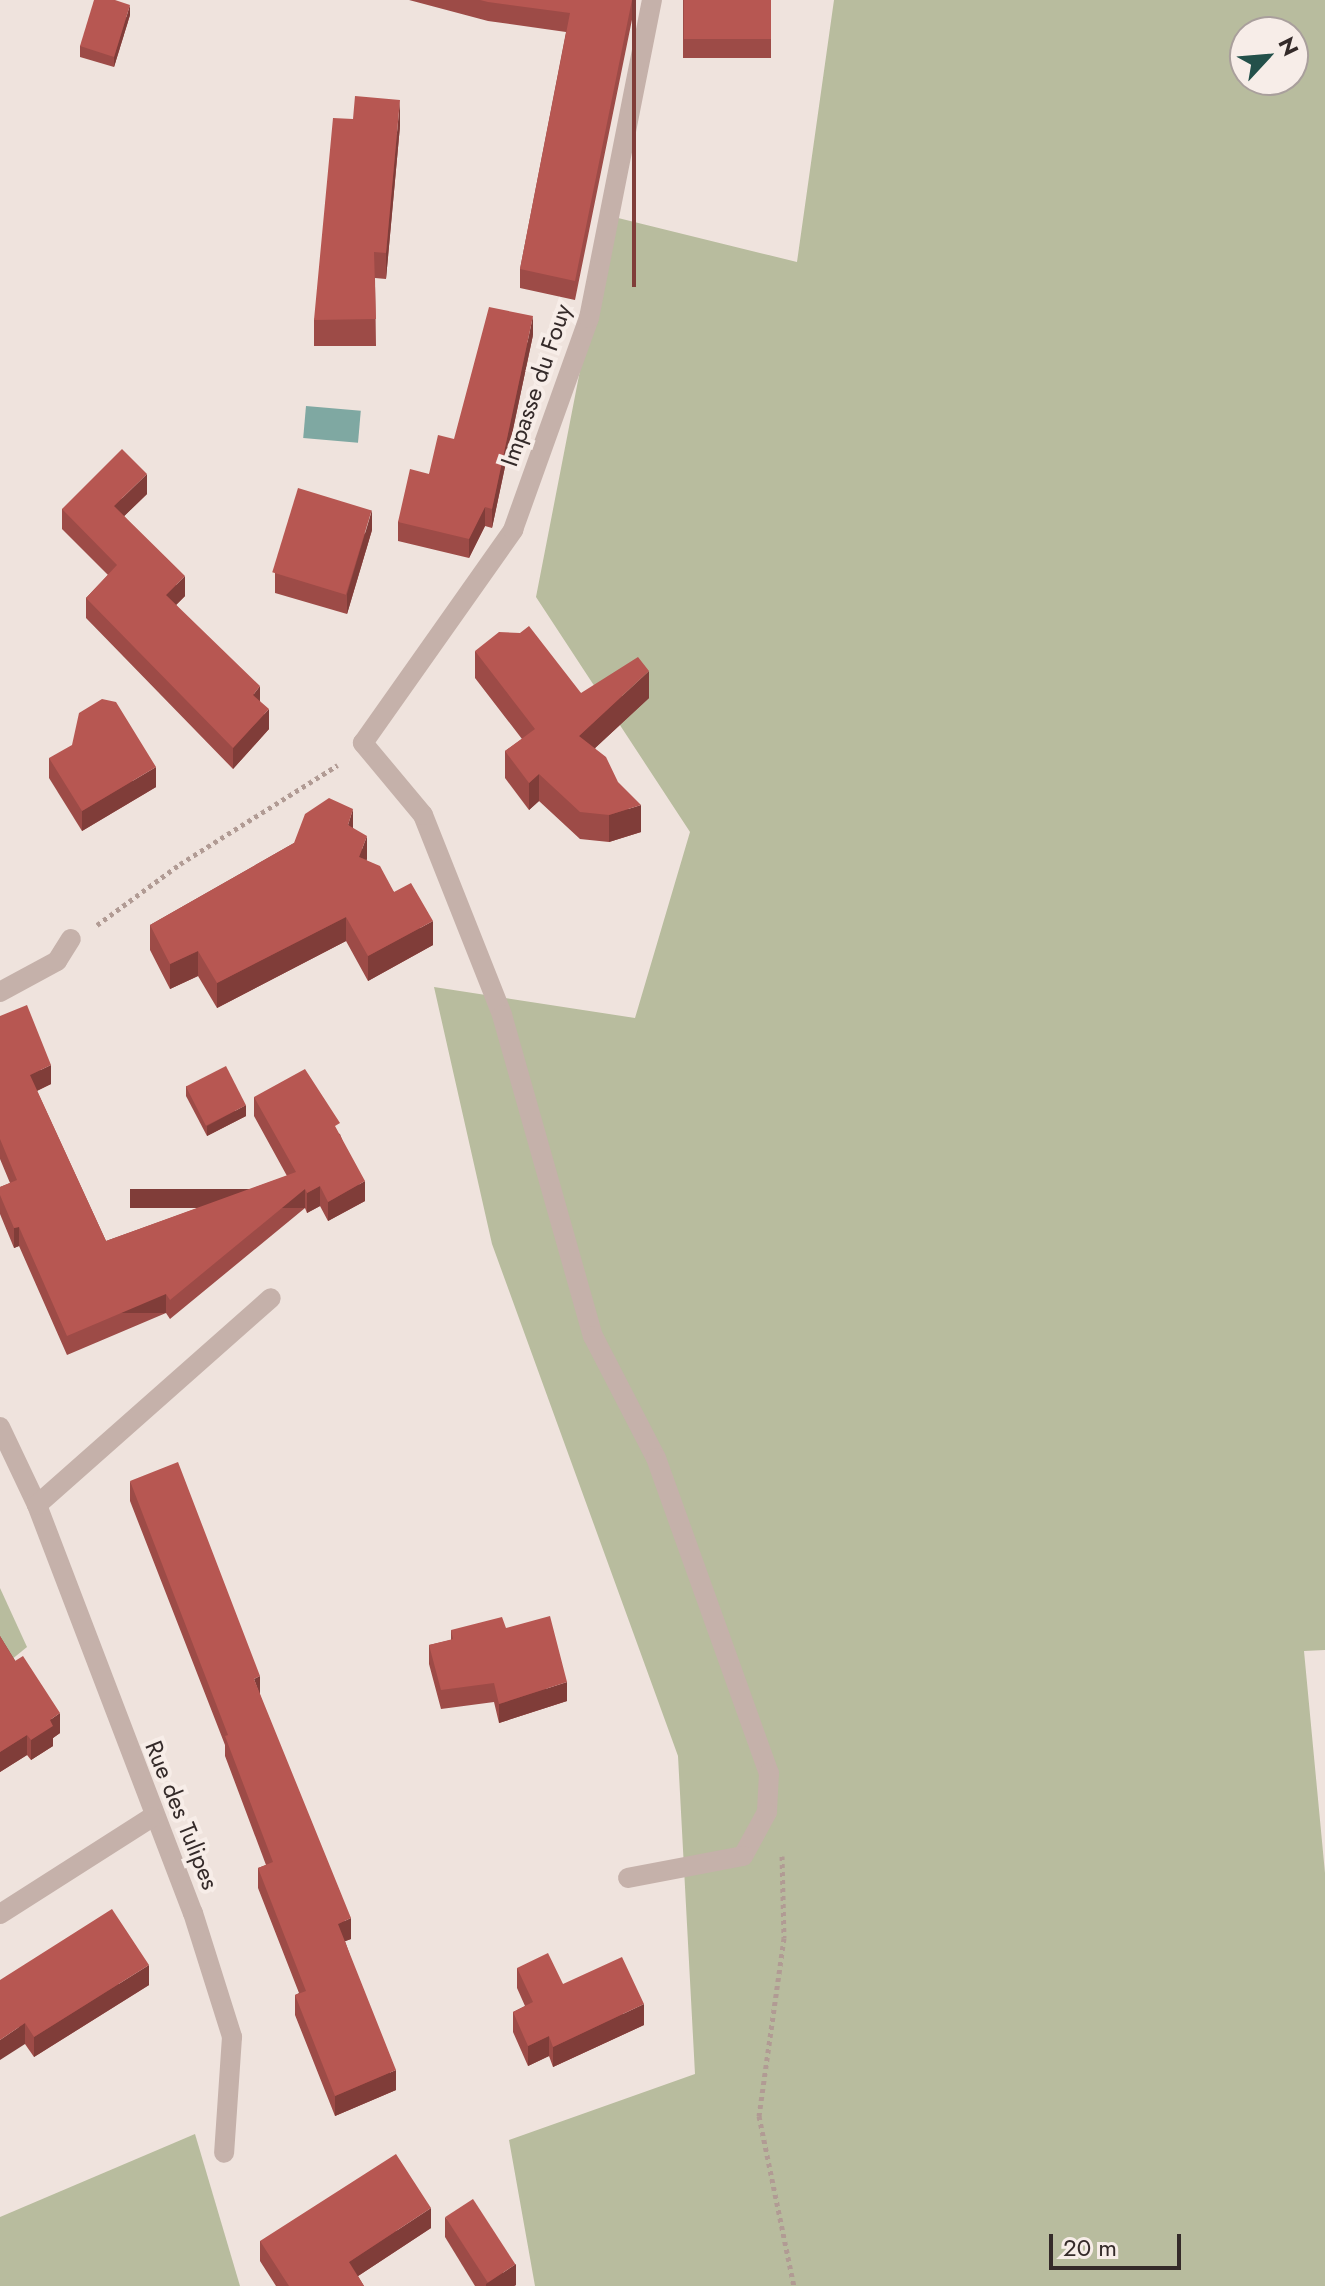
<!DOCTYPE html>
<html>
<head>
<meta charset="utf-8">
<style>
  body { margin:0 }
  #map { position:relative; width:1325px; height:2286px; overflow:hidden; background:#efe3dd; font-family:Jost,sans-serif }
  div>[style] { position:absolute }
  .green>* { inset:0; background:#b8bc9e }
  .water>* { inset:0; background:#7fa8a2; transform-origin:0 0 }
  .path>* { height:5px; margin-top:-2.5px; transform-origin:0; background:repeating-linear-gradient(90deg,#b19b94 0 4px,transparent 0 8px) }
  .lane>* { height:20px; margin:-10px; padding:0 10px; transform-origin:10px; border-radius:10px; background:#c5b1aa }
  .street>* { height:20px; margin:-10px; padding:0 10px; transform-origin:10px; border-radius:10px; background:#c5b1aa }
  .wall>* { inset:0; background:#9d4b47; transform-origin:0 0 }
  .shaded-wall>* { inset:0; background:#803d39; transform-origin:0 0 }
  .building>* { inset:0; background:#b75752; transform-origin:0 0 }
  span { translate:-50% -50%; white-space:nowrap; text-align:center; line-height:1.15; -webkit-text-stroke:8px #f7ede8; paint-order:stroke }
  .street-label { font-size:24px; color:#342a29 }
  .north { position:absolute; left:1229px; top:16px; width:80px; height:80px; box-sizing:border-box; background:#f7ede8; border:2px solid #a99f9c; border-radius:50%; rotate:64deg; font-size:22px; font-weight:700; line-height:32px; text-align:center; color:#342a29 }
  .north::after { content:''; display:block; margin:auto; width:28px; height:36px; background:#23504a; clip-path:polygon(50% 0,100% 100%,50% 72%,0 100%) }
  .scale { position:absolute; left:1049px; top:2234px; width:132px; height:36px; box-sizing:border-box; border:4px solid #342a29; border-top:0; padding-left:10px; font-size:24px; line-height:28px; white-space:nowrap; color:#342a29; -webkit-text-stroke:6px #f7ede8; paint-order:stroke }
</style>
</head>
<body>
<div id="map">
  <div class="green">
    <i style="clip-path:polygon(evenodd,834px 0,1325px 0,1325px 1650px,1304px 1651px,1325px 1873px,1325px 2286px,535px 2286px,509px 2140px,695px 2074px,678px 1756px,492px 1244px,434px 987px,635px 1018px,690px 832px,536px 597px,610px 216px,797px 262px,834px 0,1245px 32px,1293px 32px,1293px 80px,1245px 80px,1245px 32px)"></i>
    <i style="clip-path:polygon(0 1588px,27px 1647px,0 1669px)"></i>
    <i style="clip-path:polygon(195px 2134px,240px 2286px,0 2286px,0 2217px)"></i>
  </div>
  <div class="water">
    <i style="left:306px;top:406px;width:55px;height:32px;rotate:5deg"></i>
  </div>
  <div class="path">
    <i style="left:97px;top:925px;width:103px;rotate:-36.3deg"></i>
    <i style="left:180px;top:864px;width:186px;rotate:-32.1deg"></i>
    <i style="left:782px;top:1856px;width:82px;rotate:88.6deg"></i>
    <i style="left:784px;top:1938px;width:180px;rotate:98deg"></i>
    <i style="left:759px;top:2116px;width:174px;rotate:78.4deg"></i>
  </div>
  <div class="lane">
    <i style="left:423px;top:815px;width:215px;rotate:68.4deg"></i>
    <i style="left:502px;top:1015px;width:334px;rotate:74.2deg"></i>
    <i style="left:593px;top:1336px;width:137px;rotate:62.7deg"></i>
    <i style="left:656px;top:1458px;width:335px;rotate:70.3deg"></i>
    <i style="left:769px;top:1773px;width:39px;rotate:93deg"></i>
    <i style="left:767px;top:1812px;width:50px;rotate:118.6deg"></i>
    <i style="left:743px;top:1856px;width:117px;rotate:169.2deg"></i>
    <i style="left:0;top:992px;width:65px;rotate:-28.5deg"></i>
    <i style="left:57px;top:961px;width:26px;rotate:-58deg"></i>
  </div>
  <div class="street">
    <i style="left:423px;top:815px;width:94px;rotate:-129.8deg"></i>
    <i style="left:363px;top:743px;width:261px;rotate:-54.8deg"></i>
    <i style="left:513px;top:530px;width:225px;rotate:-70.3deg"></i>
    <i style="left:589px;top:318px;width:324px;rotate:-78.8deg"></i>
    <i style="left:0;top:1427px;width:86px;rotate:64.6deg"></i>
    <i style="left:37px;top:1505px;width:437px;rotate:69.1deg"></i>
    <i style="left:193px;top:1913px;width:130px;rotate:72.5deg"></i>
    <i style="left:232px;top:2037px;width:116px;rotate:93.9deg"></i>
    <i style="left:37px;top:1505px;width:312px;rotate:-41.5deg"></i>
    <i style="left:0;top:1914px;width:180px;rotate:-32.5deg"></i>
  </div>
  <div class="wall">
    <i style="clip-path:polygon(409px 0,636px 0,575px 300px,520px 288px,520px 269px,566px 32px,488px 21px)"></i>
    <i style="left:683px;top:0;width:88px;height:58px"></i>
    <i style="clip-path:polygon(130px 15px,114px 67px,80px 57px,80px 46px)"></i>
    <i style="clip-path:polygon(400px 126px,386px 279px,375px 278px,376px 346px,314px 346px,314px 320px)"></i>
    <i style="clip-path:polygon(533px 335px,492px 528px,485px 526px,469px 558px,398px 541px,398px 522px,429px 474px)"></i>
    <i style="clip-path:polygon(147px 494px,124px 516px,185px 596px,176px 605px,260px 701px,269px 729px,233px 769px,86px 618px,86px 598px,108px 575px,62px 529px,62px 509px)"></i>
    <i style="clip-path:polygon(372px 530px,347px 614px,275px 593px,275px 573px)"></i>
    <i style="clip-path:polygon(475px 651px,581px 693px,649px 698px,595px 748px,641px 832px,609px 842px,580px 839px,539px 801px,529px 810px,505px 778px,505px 751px,522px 739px,475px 678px)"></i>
    <i style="clip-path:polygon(49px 758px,156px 787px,82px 831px,49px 778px)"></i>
    <i style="clip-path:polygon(353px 828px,367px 861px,394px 892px,433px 945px,368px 981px,346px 941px,217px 1008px,198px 976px,170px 989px,150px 950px,150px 925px,294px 843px)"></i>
    <i style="clip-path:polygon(0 1016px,51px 1084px,37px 1091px,106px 1241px,287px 1176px,254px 1116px,254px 1097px,340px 1134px,365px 1201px,328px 1221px,320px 1206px,307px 1213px,305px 1208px,170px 1319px,166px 1313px,67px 1355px,19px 1246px,14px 1248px,0 1214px,0 1187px,10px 1183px,0 1159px)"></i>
    <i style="clip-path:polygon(186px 1086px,246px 1116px,207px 1136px,186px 1096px)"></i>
    <i style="clip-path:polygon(130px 1481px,260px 1695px,351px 1939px,345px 1941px,396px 2090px,335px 2116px,295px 2015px,295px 1995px,299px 1993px,258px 1888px,258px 1868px,266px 1865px,225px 1756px,225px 1745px,130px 1501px)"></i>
    <i style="clip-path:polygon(451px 1630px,567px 1701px,499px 1723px,494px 1702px,441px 1709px,429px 1664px,429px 1645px,451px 1640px)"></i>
    <i style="clip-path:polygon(0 1636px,60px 1733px,53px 1738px,53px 1746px,31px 1760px,27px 1755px,0 1772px)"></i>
    <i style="clip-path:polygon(517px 1968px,563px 1984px,644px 2025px,553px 2067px,549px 2056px,528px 2066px,513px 2032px,513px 2012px,525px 2006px,517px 1988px)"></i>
    <i style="clip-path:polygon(0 1980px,149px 1985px,34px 2057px,25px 2044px)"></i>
    <i style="clip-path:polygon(445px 2217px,516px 2285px,514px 2286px,475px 2286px,445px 2237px)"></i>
    <i style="clip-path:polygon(431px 2228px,358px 2276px,364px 2286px,276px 2286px,260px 2261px,260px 2241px)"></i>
  </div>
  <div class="shaded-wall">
    <i style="left:632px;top:0;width:4px;height:287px"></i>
    <i style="clip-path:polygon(130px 5px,130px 15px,114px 67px,114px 57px)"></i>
    <i style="clip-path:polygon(400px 100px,400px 126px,386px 279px,386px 253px)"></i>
    <i style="clip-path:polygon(533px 316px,533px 335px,492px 528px,492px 509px)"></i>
    <i style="clip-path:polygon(147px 474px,147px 494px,114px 526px,114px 506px)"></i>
    <i style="clip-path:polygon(485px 507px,485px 526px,469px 558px,469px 539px)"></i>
    <i style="clip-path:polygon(372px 510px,372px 530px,347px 614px,347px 594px)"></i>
    <i style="clip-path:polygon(185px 576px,185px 596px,166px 615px,166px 595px)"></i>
    <i style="clip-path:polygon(649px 671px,649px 698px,579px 763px,579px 736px)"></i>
    <i style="clip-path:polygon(260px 686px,260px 706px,253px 695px)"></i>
    <i style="clip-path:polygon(269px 709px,269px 729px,233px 769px,233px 748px)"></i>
    <i style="clip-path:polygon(156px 767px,156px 787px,82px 831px,82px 811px)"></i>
    <i style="clip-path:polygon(539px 774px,539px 801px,529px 810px,529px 783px)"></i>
    <i style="clip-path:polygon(641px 805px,641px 832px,609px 842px,609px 815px)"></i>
    <i style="clip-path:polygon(353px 809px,353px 833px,348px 825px)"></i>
    <i style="clip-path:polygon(367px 836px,367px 860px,359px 857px)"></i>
    <i style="clip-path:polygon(346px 917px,346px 941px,217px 1008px,217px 983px)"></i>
    <i style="clip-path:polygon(433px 921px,433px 945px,368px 981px,368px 956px)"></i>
    <i style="clip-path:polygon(198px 951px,198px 976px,170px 989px,170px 964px)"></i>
    <i style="clip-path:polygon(51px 1065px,51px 1084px,30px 1094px,30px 1075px)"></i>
    <i style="clip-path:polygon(246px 1105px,246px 1116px,207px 1136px,207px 1126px)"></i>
    <i style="clip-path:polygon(365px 1181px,365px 1201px,328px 1221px,328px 1202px)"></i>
    <i style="clip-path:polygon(320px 1186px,320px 1206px,307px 1213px,307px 1193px)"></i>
    <i style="left:305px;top:1189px;width:19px;height:175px;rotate:90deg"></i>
    <i style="clip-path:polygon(19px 1227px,19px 1246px,14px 1248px,14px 1228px)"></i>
    <i style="left:166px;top:1294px;width:19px;height:108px;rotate:90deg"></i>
    <i style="clip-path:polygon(260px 1676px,260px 1696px,254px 1679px)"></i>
    <i style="clip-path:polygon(567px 1682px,567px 1701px,499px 1723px,499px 1704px)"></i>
    <i style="clip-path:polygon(60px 1713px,60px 1733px,53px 1738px,53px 1746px,31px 1760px,31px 1740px,50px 1720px)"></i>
    <i style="clip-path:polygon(27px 1735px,27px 1755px,0 1772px,0 1752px)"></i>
    <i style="clip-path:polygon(351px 1918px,351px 1939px,338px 1944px,338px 1924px)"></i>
    <i style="clip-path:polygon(149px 1965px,149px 1985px,34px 2057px,34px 2037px)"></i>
    <i style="clip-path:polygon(644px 2004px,644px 2025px,553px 2067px,553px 2047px)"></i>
    <i style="clip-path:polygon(25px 2023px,25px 2044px,0 2060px,0 2040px)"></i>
    <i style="clip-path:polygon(549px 2036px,549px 2056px,528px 2066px,528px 2046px)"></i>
    <i style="clip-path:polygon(396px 2070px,396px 2090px,335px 2116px,335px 2096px)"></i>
    <i style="clip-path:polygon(431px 2208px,431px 2228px,349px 2282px,349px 2262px)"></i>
    <i style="clip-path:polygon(516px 2264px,516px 2285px,514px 2286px,486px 2286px,486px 2284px)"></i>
  </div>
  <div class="building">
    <i style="clip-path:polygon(94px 0,115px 0,130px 5px,114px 57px,80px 46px)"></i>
    <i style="clip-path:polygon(480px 0,632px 0,575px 281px,520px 269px,570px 13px,488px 2px)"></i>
    <i style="left:684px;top:0;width:87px;height:39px"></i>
    <i style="clip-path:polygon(355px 96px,400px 100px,386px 253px,374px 252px,376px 319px,314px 320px,333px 118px,353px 119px)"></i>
    <i style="clip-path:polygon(489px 307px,533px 316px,492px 509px,485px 507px,469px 539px,398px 522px,410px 469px,429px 474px,438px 435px,454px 439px)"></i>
    <i style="clip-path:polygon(122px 449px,147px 474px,114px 506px,185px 576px,166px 595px,260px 686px,253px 695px,269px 709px,233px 748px,86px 598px,117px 565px,62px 509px)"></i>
    <i style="left:298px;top:488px;width:77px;height:88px;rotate:17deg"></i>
    <i style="clip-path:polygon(529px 626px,581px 693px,638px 657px,649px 671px,579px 736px,606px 757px,618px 782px,641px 805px,609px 815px,580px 812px,539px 774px,529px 783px,505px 751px,535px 729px,475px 651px,499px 632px,520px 633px)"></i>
    <i style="clip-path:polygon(102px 699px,116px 702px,156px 767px,82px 811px,49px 758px,72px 745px,79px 713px)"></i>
    <i style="clip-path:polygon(329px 798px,353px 809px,348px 825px,367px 836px,359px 857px,380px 866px,394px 892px,411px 883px,433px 921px,368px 956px,346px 917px,217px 983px,198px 951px,170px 964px,150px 925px,294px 843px,305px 814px)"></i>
    <i style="clip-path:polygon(27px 1005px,51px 1065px,30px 1075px,106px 1241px,296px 1172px,254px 1097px,305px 1069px,340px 1123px,335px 1126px,365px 1181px,328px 1202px,320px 1186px,307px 1193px,305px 1189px,170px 1300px,166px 1294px,67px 1336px,19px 1227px,14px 1228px,0 1195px,0 1187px,17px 1180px,0 1139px,0 1016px)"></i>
    <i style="left:226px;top:1066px;width:44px;height:45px;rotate:63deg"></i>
    <i style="clip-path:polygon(178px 1462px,260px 1676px,254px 1679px,351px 1918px,338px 1924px,396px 2070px,335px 2096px,295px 1995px,306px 1991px,258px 1868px,273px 1862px,225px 1736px,228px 1735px,130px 1481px)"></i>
    <i style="clip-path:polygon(550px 1616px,567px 1682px,499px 1704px,494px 1683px,441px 1690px,429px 1645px,453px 1639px,451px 1630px,502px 1617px,506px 1628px)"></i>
    <i style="clip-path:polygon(0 1636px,15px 1661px,23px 1656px,60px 1713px,50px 1720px,53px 1726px,31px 1740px,27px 1735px,0 1752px)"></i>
    <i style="clip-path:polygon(112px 1909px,149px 1965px,34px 2037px,25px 2023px,0 2040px,0 1980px)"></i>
    <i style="clip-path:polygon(548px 1953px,563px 1984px,622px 1957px,644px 2004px,553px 2047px,549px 2036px,528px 2046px,513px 2012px,533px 2002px,517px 1968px)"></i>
    <i style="clip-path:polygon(396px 2154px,431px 2208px,349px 2262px,364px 2286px,289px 2286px,260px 2241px)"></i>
    <i style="left:473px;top:2199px;width:78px;height:33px;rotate:57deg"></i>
  </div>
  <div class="street-label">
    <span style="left:536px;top:385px;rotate:-71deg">Impasse du Fouy</span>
    <span style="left:182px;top:1815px;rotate:68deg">Rue des Tulipes</span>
  </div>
  <div class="north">N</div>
  <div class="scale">20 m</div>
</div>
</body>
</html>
